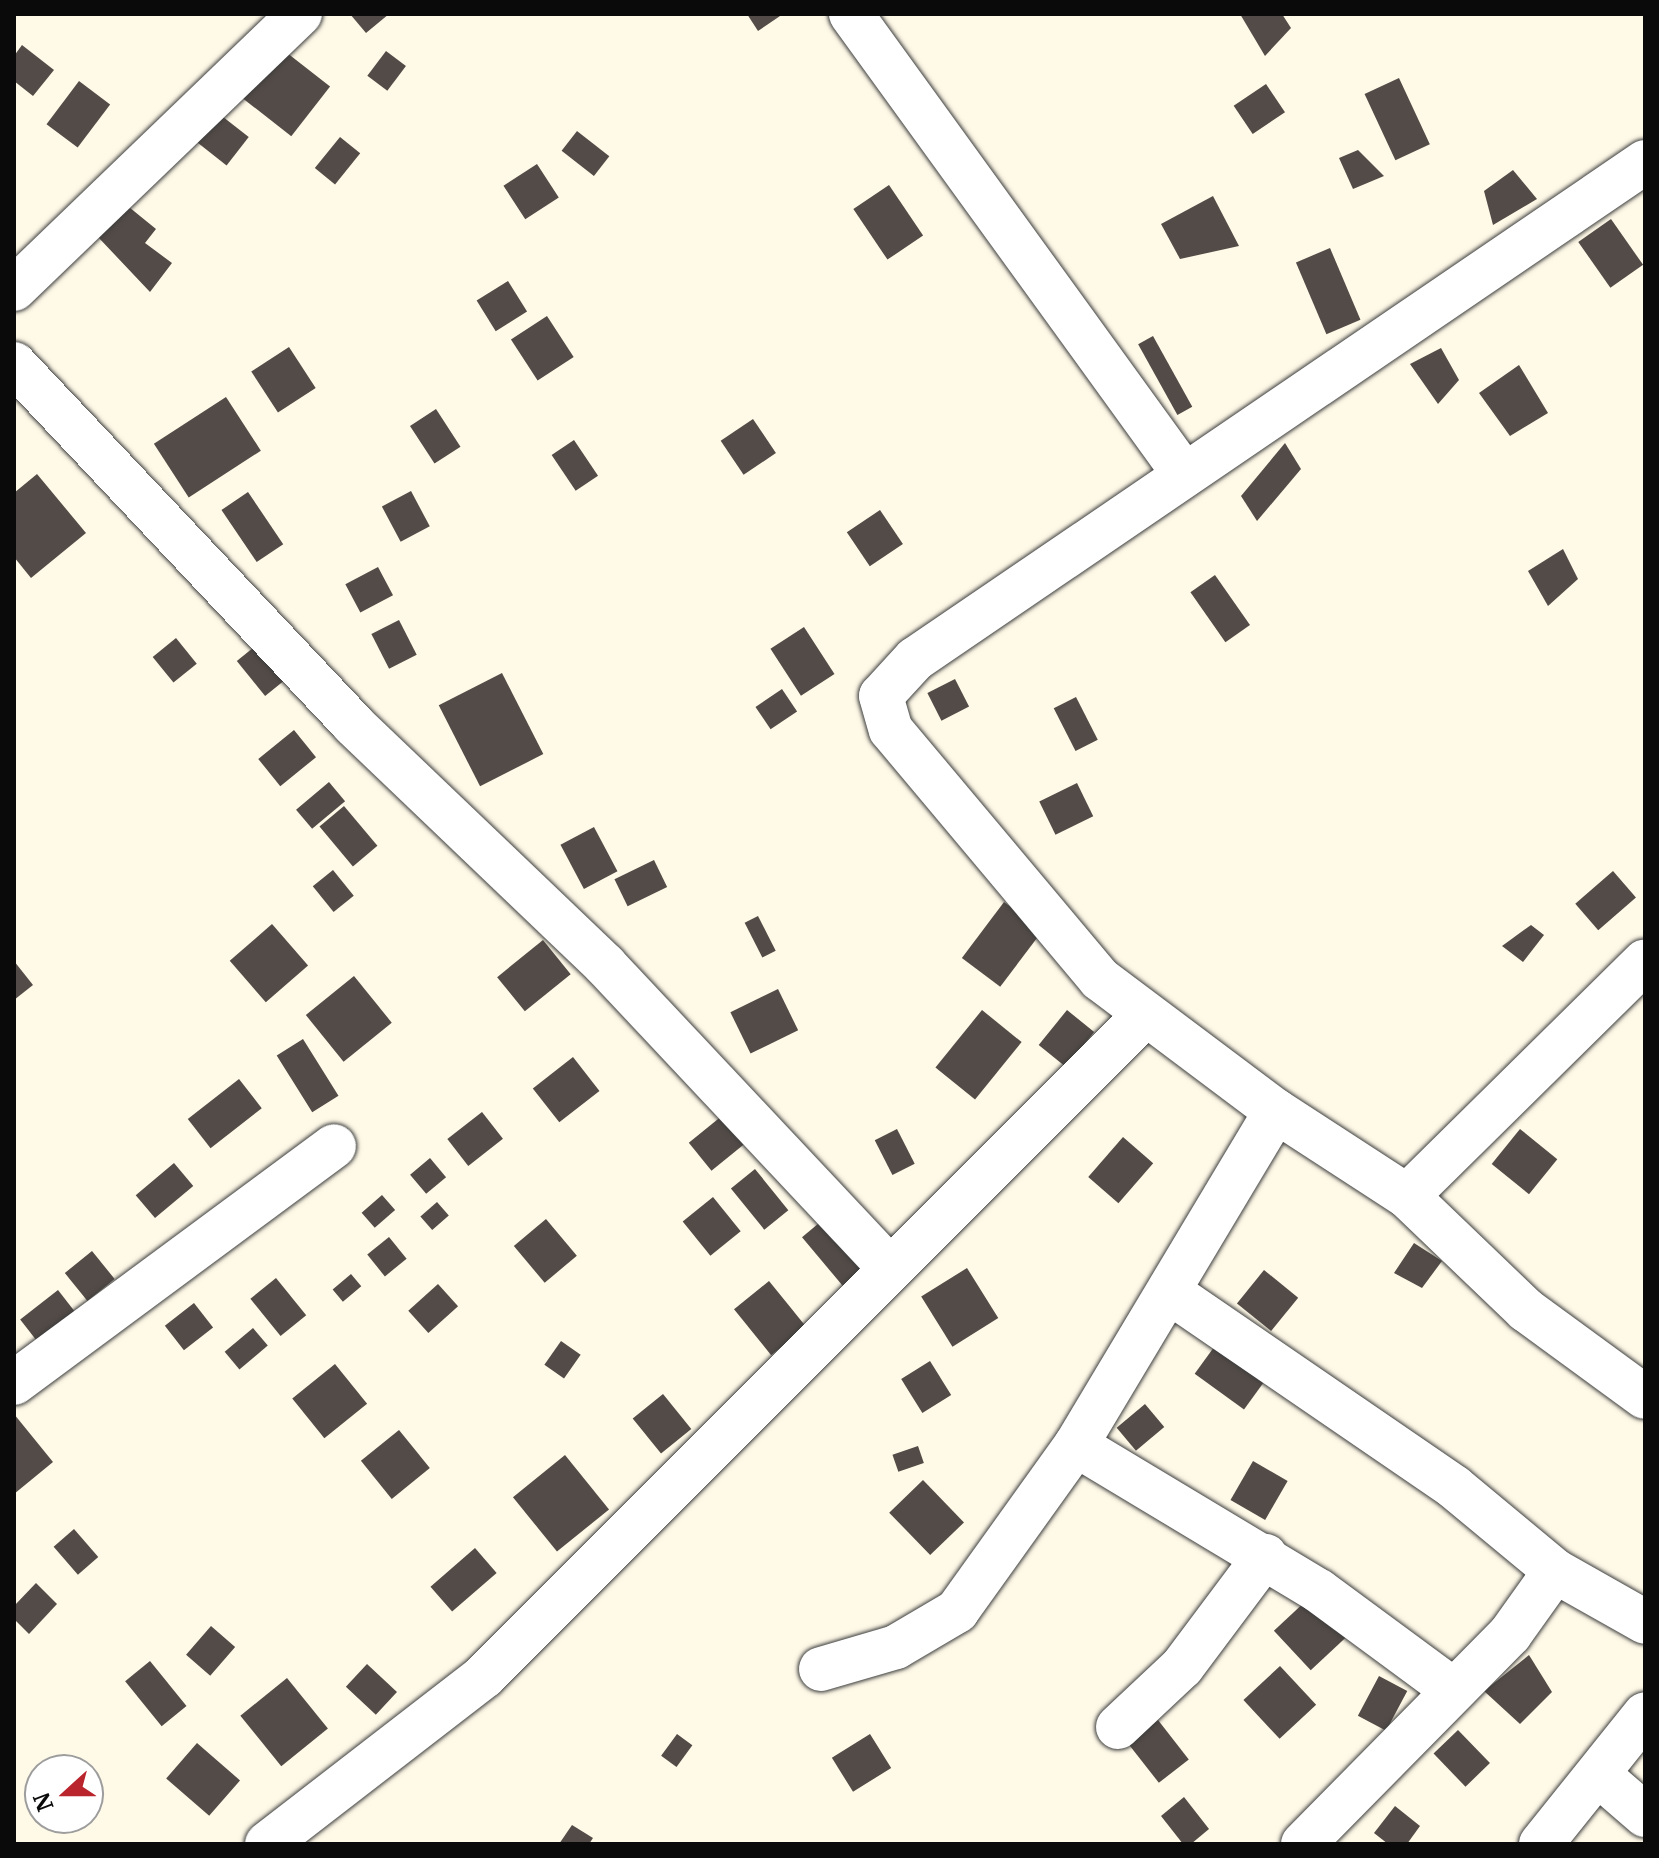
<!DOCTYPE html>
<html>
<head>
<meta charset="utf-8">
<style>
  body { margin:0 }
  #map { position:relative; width:1659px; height:1858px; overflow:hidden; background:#fffae8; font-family:Merriweather,serif }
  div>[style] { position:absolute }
  .building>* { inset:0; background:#534b47; transform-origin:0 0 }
  .roads { filter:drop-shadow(0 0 2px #3d3d3d) drop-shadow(0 0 2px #3d3d3d) }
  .minor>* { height:44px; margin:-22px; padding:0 22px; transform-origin:22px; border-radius:22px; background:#fff }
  span { translate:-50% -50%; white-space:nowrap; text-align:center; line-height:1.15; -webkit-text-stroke:8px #fff; paint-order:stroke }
  .frame { position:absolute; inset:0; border:16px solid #0a0a0a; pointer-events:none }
  .north { position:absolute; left:24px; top:1754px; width:80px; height:80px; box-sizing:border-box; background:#fff; border:2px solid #9d9d9d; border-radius:50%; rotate:249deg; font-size:22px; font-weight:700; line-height:32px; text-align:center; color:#0a0a0a }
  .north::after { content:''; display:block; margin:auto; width:28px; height:36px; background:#b9242d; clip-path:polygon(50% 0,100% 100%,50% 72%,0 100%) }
</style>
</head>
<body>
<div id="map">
  <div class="building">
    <i style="clip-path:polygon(350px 14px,389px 14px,366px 33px)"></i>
    <i style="clip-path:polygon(747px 14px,783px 14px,758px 31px)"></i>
    <i style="clip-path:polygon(1240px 14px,1282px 14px,1291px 28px,1265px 56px)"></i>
    <i style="clip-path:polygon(22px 45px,54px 70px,33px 96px,14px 81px,14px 56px)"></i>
    <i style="left:282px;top:49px;width:61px;height:63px;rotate:38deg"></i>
    <i style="left:386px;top:51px;width:25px;height:31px;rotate:37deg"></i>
    <i style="left:1399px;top:78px;width:73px;height:38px;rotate:65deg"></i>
    <i style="left:79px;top:81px;width:39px;height:54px;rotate:37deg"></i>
    <i style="left:1266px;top:84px;width:34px;height:39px;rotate:56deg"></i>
    <i style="left:218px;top:113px;width:39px;height:36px;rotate:38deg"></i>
    <i style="left:577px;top:131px;width:41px;height:25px;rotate:38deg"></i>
    <i style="left:340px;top:137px;width:26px;height:40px;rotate:39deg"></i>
    <i style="clip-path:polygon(1358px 150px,1384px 176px,1353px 189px,1339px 158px)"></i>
    <i style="left:537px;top:164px;width:40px;height:40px;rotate:57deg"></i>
    <i style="clip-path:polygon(1513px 170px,1537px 199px,1493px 225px,1484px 191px)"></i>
    <i style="left:889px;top:185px;width:61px;height:43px;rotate:56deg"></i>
    <i style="clip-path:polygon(1213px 196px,1239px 246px,1180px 259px,1161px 224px)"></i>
    <i style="clip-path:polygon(124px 203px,156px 229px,145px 243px,172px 263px,150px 292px,98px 237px)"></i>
    <i style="left:1611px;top:219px;width:56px;height:40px;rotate:55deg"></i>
    <i style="left:1330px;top:248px;width:78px;height:37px;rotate:67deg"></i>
    <i style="left:508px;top:281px;width:36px;height:37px;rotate:58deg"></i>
    <i style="left:547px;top:316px;width:49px;height:43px;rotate:57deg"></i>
    <i style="left:1153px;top:336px;width:81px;height:17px;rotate:61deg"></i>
    <i style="left:289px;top:347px;width:49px;height:45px;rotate:57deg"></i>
    <i style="clip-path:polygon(1441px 348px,1459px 380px,1438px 404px,1410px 364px)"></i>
    <i style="clip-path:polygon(1519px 365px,1548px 413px,1510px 436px,1479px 393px)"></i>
    <i style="left:226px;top:397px;width:64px;height:86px;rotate:57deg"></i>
    <i style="left:436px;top:409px;width:45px;height:31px;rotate:57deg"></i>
    <i style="left:753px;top:419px;width:41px;height:39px;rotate:56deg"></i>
    <i style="left:574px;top:440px;width:43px;height:27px;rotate:56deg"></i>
    <i style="clip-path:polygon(1285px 443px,1301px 469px,1257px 521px,1241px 496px)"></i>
    <i style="clip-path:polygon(37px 474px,86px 533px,31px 578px,14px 557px,14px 493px)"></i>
    <i style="left:411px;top:491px;width:40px;height:33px;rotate:62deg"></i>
    <i style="left:248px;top:492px;width:63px;height:32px;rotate:56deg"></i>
    <i style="left:880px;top:510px;width:41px;height:40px;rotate:56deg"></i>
    <i style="clip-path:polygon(1563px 549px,1578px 579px,1548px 606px,1528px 571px)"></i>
    <i style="left:378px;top:567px;width:32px;height:37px;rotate:62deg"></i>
    <i style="left:1215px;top:575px;width:61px;height:30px;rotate:55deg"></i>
    <i style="left:399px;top:620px;width:39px;height:31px;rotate:63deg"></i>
    <i style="left:804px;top:627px;width:56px;height:40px;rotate:57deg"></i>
    <i style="left:176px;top:638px;width:33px;height:30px;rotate:51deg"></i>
    <i style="left:264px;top:639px;width:45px;height:35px;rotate:51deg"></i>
    <i style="left:502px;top:673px;width:91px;height:71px;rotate:63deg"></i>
    <i style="left:955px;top:679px;width:31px;height:31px;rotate:63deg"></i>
    <i style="left:782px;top:689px;width:27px;height:32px;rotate:56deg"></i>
    <i style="left:1076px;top:697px;width:48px;height:25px;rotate:63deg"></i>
    <i style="left:294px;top:730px;width:35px;height:46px;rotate:51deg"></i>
    <i style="left:329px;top:782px;width:25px;height:43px;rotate:50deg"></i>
    <i style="left:1077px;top:783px;width:37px;height:42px;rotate:64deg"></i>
    <i style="left:344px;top:806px;width:52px;height:32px;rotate:50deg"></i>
    <i style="left:594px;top:827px;width:50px;height:38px;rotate:62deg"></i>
    <i style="left:654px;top:860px;width:30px;height:44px;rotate:64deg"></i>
    <i style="left:333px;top:870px;width:33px;height:26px;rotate:51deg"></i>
    <i style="left:1613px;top:871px;width:35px;height:50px;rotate:49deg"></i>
    <i style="left:1004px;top:902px;width:48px;height:70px;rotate:37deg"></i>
    <i style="left:758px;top:916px;width:39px;height:15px;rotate:63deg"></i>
    <i style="left:272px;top:924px;width:55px;height:56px;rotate:49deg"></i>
    <i style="clip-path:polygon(1531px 925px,1544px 935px,1523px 962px,1502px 946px)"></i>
    <i style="left:543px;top:940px;width:44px;height:59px;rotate:51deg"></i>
    <i style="clip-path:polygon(14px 961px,33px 985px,14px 1000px)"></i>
    <i style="left:354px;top:976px;width:60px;height:62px;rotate:51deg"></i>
    <i style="left:778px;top:989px;width:46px;height:53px;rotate:64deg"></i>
    <i style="left:982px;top:1010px;width:51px;height:74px;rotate:39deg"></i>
    <i style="left:1067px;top:1010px;width:35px;height:45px;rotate:39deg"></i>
    <i style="left:303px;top:1039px;width:67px;height:31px;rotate:58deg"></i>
    <i style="left:573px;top:1057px;width:43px;height:51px;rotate:52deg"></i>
    <i style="left:239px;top:1079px;width:37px;height:65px;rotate:52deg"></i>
    <i style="left:482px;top:1112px;width:34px;height:44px;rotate:52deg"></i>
    <i style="left:723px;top:1115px;width:36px;height:44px;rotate:51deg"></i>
    <i style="left:897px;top:1129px;width:39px;height:25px;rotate:63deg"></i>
    <i style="left:1520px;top:1129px;width:48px;height:45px;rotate:39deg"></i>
    <i style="left:1123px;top:1137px;width:40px;height:53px;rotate:41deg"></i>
    <i style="left:430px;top:1158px;width:25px;height:26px;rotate:50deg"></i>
    <i style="left:174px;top:1163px;width:30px;height:50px;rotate:50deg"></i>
    <i style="left:755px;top:1169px;width:53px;height:31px;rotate:51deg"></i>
    <i style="left:382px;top:1195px;width:20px;height:27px;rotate:49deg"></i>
    <i style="left:713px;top:1197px;width:44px;height:39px;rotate:51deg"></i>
    <i style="left:437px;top:1202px;width:18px;height:22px;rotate:49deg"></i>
    <i style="left:825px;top:1218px;width:74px;height:30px;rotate:50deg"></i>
    <i style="left:546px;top:1219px;width:48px;height:42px;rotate:50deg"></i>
    <i style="left:389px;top:1237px;width:28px;height:28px;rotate:51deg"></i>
    <i style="clip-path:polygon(1414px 1243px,1442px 1261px,1422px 1288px,1394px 1273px)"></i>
    <i style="left:92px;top:1251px;width:36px;height:35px;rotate:51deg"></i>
    <i style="left:967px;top:1268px;width:59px;height:54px;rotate:58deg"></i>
    <i style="left:1264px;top:1270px;width:44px;height:43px;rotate:39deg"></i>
    <i style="left:351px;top:1274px;width:16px;height:24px;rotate:50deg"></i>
    <i style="left:276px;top:1278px;width:48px;height:33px;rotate:51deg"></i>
    <i style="left:769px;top:1281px;width:59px;height:45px;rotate:51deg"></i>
    <i style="left:438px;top:1284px;width:30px;height:40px;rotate:48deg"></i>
    <i style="left:58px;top:1290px;width:37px;height:48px;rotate:52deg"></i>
    <i style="left:194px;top:1303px;width:31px;height:37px;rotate:52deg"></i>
    <i style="left:253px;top:1328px;width:23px;height:37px;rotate:50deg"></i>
    <i style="left:561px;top:1341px;width:24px;height:29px;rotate:35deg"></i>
    <i style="left:1217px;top:1343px;width:61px;height:38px;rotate:36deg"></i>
    <i style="left:930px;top:1361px;width:40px;height:34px;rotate:58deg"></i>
    <i style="left:335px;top:1364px;width:51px;height:55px;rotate:51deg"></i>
    <i style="left:663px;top:1394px;width:45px;height:39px;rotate:51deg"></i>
    <i style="left:1145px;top:1404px;width:30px;height:37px;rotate:50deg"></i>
    <i style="clip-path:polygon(14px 1414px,53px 1462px,14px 1494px)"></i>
    <i style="left:399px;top:1430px;width:49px;height:49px;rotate:51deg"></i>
    <i style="left:918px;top:1446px;width:18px;height:27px;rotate:71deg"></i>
    <i style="left:565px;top:1455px;width:70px;height:67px;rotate:51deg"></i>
    <i style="left:1253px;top:1461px;width:40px;height:45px;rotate:30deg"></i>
    <i style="left:923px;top:1480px;width:59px;height:47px;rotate:46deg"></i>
    <i style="left:74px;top:1529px;width:37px;height:27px;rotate:49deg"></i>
    <i style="left:475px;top:1548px;width:33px;height:59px;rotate:49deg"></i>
    <i style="clip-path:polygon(36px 1583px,57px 1604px,29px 1634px,14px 1619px,14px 1606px)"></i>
    <i style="left:1309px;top:1598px;width:54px;height:48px;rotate:47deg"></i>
    <i style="left:211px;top:1626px;width:32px;height:38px;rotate:41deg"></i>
    <i style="clip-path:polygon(1529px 1655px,1552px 1692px,1520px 1724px,1484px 1691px)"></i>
    <i style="left:150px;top:1661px;width:58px;height:32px;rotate:51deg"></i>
    <i style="left:367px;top:1664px;width:41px;height:31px;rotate:43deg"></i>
    <i style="left:1280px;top:1666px;width:53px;height:50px;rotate:47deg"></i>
    <i style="left:1379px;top:1676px;width:32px;height:45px;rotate:28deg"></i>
    <i style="left:287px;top:1678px;width:65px;height:60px;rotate:51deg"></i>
    <i style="left:1158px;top:1720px;width:50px;height:38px;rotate:52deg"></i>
    <i style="left:1458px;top:1730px;width:46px;height:34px;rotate:46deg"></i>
    <i style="left:677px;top:1734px;width:19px;height:27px;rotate:36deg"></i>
    <i style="left:870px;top:1734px;width:40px;height:45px;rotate:58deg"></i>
    <i style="left:197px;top:1743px;width:57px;height:47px;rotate:41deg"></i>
    <i style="clip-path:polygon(1184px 1797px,1209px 1829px,1191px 1844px,1183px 1844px,1161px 1816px)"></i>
    <i style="clip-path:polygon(1395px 1806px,1420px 1826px,1407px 1844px,1388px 1844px,1374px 1833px)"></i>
    <i style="clip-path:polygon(572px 1825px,593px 1838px,589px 1844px,559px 1844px)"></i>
  </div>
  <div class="roads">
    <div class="minor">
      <i style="left:851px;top:14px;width:568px;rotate:54.1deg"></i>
      <i style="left:1645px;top:162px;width:883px;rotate:145.75deg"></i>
      <i style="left:915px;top:659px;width:50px;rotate:132.6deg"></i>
      <i style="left:881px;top:696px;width:35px;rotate:74deg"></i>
      <i style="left:891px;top:730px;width:325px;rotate:50deg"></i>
      <i style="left:1100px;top:979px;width:220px;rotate:36.9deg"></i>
      <i style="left:1276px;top:1111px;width:156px;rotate:33deg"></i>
      <i style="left:1407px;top:1196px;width:165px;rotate:43.8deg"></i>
      <i style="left:1526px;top:1310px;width:147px;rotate:36.2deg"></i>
      <i style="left:14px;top:289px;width:397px;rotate:-43.9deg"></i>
      <i style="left:14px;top:364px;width:494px;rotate:46.7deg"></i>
      <i style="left:353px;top:724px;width:349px;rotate:43.7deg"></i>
      <i style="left:605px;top:965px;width:415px;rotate:46.8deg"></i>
      <i style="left:1407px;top:1196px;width:334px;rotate:-44.6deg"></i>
      <i style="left:1171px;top:1293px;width:343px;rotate:34.4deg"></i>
      <i style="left:1454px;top:1487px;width:131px;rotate:39.7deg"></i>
      <i style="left:1555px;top:1571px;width:103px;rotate:29.5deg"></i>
      <i style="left:14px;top:1383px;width:398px;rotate:-36.5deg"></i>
      <i style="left:1076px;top:1445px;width:283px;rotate:31deg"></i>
      <i style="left:1319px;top:1591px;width:165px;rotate:36.4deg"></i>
      <i style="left:821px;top:1669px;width:78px;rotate:-16.3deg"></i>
      <i style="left:896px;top:1647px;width:71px;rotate:-30.5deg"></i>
      <i style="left:957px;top:1611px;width:204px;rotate:-54.4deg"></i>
      <i style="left:1076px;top:1445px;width:389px;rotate:-59.1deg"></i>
      <i style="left:1118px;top:1727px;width:88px;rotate:-43.2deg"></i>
      <i style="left:1182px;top:1667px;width:139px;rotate:-53.2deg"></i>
      <i style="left:1600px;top:1776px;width:60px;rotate:40.9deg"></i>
      <i style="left:267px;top:1844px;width:274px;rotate:-37.7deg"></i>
      <i style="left:484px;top:1676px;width:932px;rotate:-45deg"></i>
      <i style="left:1303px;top:1844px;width:295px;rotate:-45.4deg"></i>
      <i style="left:1510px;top:1634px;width:77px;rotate:-54.5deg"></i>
      <i style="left:1541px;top:1844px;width:166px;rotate:-51.3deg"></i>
    </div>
  </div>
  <div class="frame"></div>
  <div class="north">N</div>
</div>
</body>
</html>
